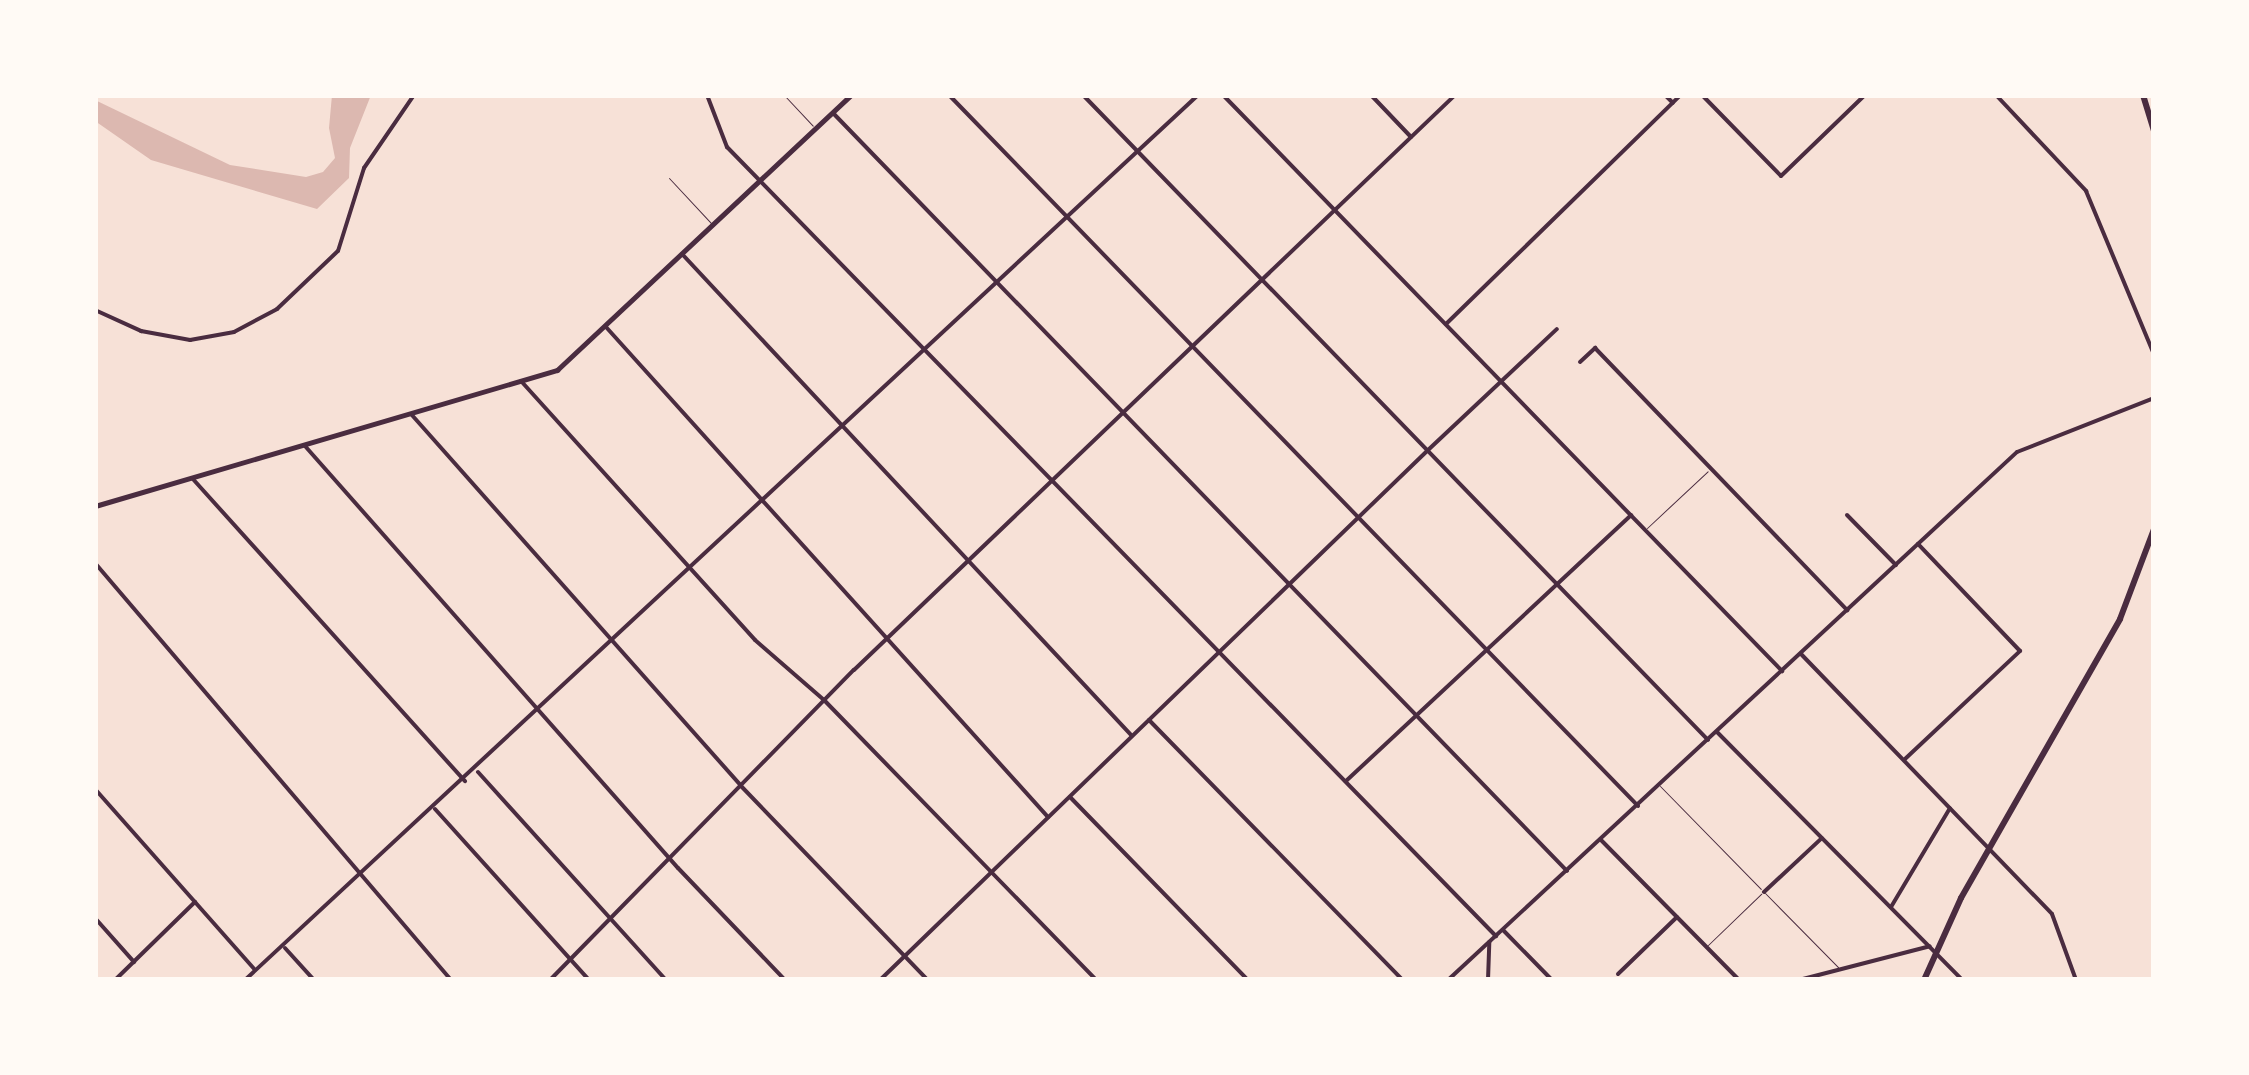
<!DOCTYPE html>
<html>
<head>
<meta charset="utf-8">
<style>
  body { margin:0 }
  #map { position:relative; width:2249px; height:1075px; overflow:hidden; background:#f7e1d7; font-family:Jost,sans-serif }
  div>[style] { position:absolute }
  .water>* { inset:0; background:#dcb8b0 }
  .service>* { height:1px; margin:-0.5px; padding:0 0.5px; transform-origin:0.5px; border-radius:0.5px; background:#4a2c40 }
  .minor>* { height:4px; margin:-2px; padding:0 2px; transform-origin:2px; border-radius:2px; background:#4a2c40 }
  .tertiary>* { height:4px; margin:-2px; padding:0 2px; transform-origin:2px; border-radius:2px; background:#4a2c40 }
  .secondary>* { height:5px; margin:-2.5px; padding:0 2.5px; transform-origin:2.5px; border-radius:2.5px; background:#4a2c40 }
  .motorway>* { height:6px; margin:-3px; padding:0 3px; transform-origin:3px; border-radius:3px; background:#4a2c40 }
  span { translate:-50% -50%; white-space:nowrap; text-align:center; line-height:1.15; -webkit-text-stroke:8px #fffaf5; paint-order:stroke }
  .frame { position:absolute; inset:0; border:98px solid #fffaf5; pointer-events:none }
</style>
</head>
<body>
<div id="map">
  <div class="water">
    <i style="clip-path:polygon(332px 95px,371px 95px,350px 148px,349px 178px,317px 209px,151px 160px,95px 121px,95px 100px,230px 165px,306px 177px,323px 172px,335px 158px,329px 128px)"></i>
  </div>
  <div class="service">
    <i style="left:784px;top:95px;width:42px;rotate:46.9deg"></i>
    <i style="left:669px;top:178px;width:62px;rotate:47deg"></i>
    <i style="left:1647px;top:528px;width:83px;rotate:-43.1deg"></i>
    <i style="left:1660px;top:786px;width:144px;rotate:45.6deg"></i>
    <i style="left:1765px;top:893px;width:104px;rotate:45.4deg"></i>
    <i style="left:1708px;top:945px;width:74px;rotate:-43.9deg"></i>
  </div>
  <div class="minor">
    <i style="left:707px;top:95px;width:56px;rotate:69deg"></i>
    <i style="left:727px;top:147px;width:1102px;rotate:45.74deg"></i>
    <i style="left:949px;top:95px;width:990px;rotate:45.9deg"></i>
    <i style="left:1223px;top:95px;width:803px;rotate:45.86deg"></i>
    <i style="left:1371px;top:95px;width:58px;rotate:46.4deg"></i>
    <i style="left:1665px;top:95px;width:11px;rotate:45deg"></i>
    <i style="left:1702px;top:95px;width:113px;rotate:45.7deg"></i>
    <i style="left:1781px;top:176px;width:117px;rotate:-44deg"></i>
    <i style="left:1996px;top:95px;width:132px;rotate:46.8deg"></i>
    <i style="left:2086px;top:191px;width:177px;rotate:67.4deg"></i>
    <i style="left:833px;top:113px;width:1055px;rotate:45.92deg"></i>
    <i style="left:682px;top:254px;width:659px;rotate:46.97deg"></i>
    <i style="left:95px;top:310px;width:51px;rotate:24.5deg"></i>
    <i style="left:141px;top:331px;width:50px;rotate:10.4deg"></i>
    <i style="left:190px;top:340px;width:45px;rotate:-10.3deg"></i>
    <i style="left:234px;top:332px;width:49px;rotate:-28.1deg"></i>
    <i style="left:277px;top:309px;width:84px;rotate:-43.6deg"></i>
    <i style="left:338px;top:251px;width:87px;rotate:-72.6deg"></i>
    <i style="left:364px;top:168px;width:88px;rotate:-55.6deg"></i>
    <i style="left:1446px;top:324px;width:328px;rotate:-44.3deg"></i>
    <i style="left:606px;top:327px;width:660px;rotate:47.95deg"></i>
    <i style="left:1580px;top:362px;width:21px;rotate:-43deg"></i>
    <i style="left:1595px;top:348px;width:364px;rotate:46.1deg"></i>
    <i style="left:521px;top:381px;width:349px;rotate:47.9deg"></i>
    <i style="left:755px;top:640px;width:91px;rotate:41deg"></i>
    <i style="left:824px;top:700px;width:390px;rotate:45.8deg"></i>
    <i style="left:411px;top:414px;width:497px;rotate:48.4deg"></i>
    <i style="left:741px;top:786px;width:269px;rotate:46.1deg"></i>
    <i style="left:305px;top:446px;width:563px;rotate:48.53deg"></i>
    <i style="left:678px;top:868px;width:155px;rotate:46.3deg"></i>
    <i style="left:1427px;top:451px;width:178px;rotate:-43.2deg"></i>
    <i style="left:192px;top:478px;width:408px;rotate:48deg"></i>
    <i style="left:1847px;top:515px;width:70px;rotate:45.6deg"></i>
    <i style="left:95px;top:563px;width:548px;rotate:49.51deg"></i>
    <i style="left:1801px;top:654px;width:361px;rotate:46deg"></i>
    <i style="left:2052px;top:914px;width:70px;rotate:70deg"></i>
    <i style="left:1149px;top:720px;width:363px;rotate:45.7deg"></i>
    <i style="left:1905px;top:759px;width:158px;rotate:-43.2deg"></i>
    <i style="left:2020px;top:651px;width:148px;rotate:-133.6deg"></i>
    <i style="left:478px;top:772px;width:280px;rotate:47.9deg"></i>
    <i style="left:1346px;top:781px;width:390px;rotate:-43deg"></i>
    <i style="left:95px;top:789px;width:240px;rotate:48.5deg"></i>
    <i style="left:1070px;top:797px;width:255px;rotate:45.8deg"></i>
    <i style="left:435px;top:809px;width:230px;rotate:48deg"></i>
    <i style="left:1601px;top:840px;width:197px;rotate:45.4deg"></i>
    <i style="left:1764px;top:892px;width:79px;rotate:-43deg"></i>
    <i style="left:1891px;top:907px;width:115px;rotate:-59.2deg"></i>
    <i style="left:95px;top:918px;width:59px;rotate:48.4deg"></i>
    <i style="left:1503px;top:930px;width:70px;rotate:45.6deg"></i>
    <i style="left:285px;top:948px;width:43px;rotate:47.8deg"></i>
    <i style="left:1618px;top:974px;width:82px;rotate:-44deg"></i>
    <i style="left:115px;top:980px;width:112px;rotate:-44.3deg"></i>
    <i style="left:245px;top:980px;width:1301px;rotate:-42.88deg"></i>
    <i style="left:550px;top:980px;width:434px;rotate:-45.6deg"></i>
    <i style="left:854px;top:670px;width:832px;rotate:-43.73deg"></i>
    <i style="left:1488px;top:980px;width:38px;rotate:-88deg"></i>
    <i style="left:1799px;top:980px;width:135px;rotate:-14.5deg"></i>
  </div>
  <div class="tertiary">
    <i style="left:1083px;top:95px;width:898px;rotate:45.9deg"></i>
    <i style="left:1717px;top:732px;width:349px;rotate:45.3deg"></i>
    <i style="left:880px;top:980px;width:761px;rotate:-44.04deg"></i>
    <i style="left:1448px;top:980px;width:776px;rotate:-42.86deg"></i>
    <i style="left:2017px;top:452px;width:147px;rotate:-21.5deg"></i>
  </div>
  <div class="secondary">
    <i style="left:95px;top:506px;width:482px;rotate:-16.4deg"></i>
    <i style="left:557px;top:370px;width:403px;rotate:-43.1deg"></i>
  </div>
  <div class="motorway">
    <i style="left:2143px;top:95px;width:37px;rotate:73deg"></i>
    <i style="left:1924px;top:980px;width:90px;rotate:-65.7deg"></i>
    <i style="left:1961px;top:898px;width:321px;rotate:-60.3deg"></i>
    <i style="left:2120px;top:619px;width:96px;rotate:-69.3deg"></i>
  </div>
  <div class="frame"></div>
</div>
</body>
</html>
